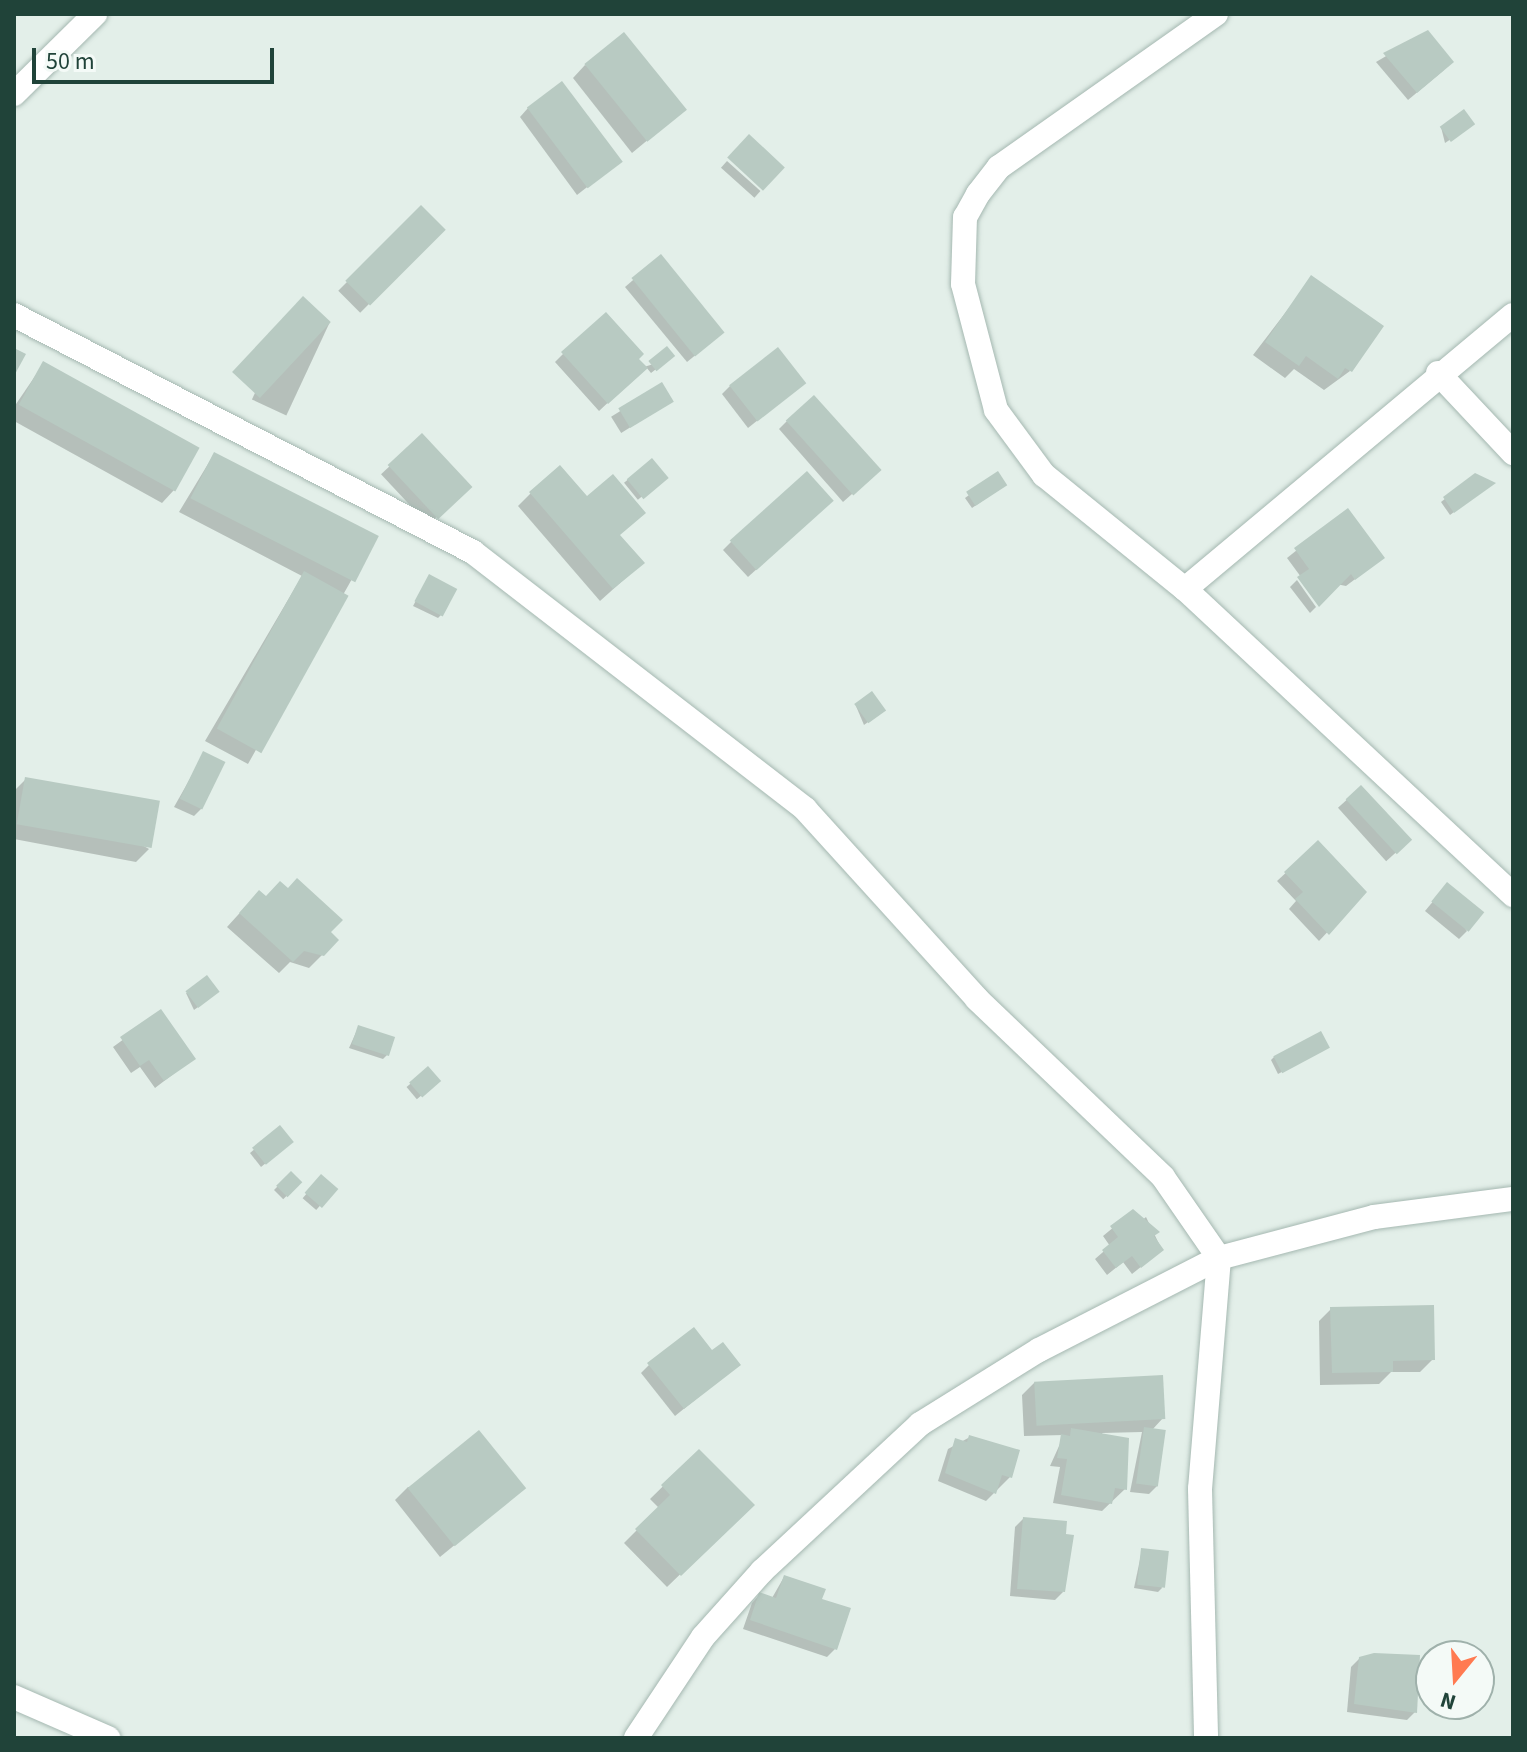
<!DOCTYPE html>
<html>
<head>
<meta charset="utf-8">
<style>
  body { margin:0 }
  #map { position:relative; width:1527px; height:1752px; overflow:hidden; background:#e3efe9; font-family:"Source Sans 3",sans-serif }
  div>[style] { position:absolute }
  .shadow>* { inset:0; background:#0003; transform-origin:0 0 }
  .building>* { inset:0; background:#b8cac2; transform-origin:0 0 }
  .roads { filter:drop-shadow(0 0 2px #a5b8b1) drop-shadow(0 0 2px #a5b8b1) }
  .street>* { height:24px; margin:-12px; padding:0 12px; transform-origin:12px; border-radius:12px; background:#fff }
  span { translate:-50% -50%; white-space:nowrap; text-align:center; line-height:1.15; -webkit-text-stroke:7px #f4faf7; paint-order:stroke }
  .frame { position:absolute; inset:0; border:16px solid #204339; pointer-events:none }
  .north { position:absolute; left:1415px; top:1640px; width:80px; height:80px; box-sizing:border-box; background:#f4faf7; border:2px solid #9fb1ab; border-radius:50%; rotate:198deg; font-size:22px; font-weight:700; line-height:32px; text-align:center; color:#204339 }
  .north::after { content:''; display:block; margin:auto; width:28px; height:36px; background:#ff7a51; clip-path:polygon(50% 0,100% 100%,50% 72%,0 100%) }
  .scale { position:absolute; left:32px; top:48px; width:242px; height:36px; box-sizing:border-box; border:4px solid #204339; border-top:0; padding-left:10px; font-size:24px; line-height:28px; white-space:nowrap; color:#204339; -webkit-text-stroke:6px #f4faf7; paint-order:stroke }
</style>
</head>
<body>
<div id="map">
  <div class="shadow">
    <i style="clip-path:polygon(1427px 32px,1444px 70px,1408px 100px,1376px 62px)"></i>
    <i style="clip-path:polygon(585px 65px,684px 110px,632px 153px,573px 78px)"></i>
    <i style="clip-path:polygon(528px 108px,619px 162px,577px 195px,520px 117px)"></i>
    <i style="clip-path:polygon(1441px 127px,1469px 127px,1445px 143px)"></i>
    <i style="left:727px;top:161px;width:45px;height:9px;rotate:42deg"></i>
    <i style="left:421px;top:208px;width:31px;height:117px;rotate:45deg"></i>
    <i style="clip-path:polygon(661px 256px,714px 340px,687px 362px,625px 287px)"></i>
    <i style="clip-path:polygon(1312px 278px,1350px 371px,1324px 390px,1294px 369px,1285px 378px,1253px 355px)"></i>
    <i style="left:295px;top:307px;width:38px;height:102px;rotate:25deg"></i>
    <i style="clip-path:polygon(563px 354px,636px 359px,644px 367px,669px 359px,651px 373px,646px 367px,599px 411px,555px 362px)"></i>
    <i style="clip-path:polygon(44px 363px,174px 490px,162px 503px,14px 421px,14px 407px)"></i>
    <i style="clip-path:polygon(804px 383px,748px 428px,722px 394px,730px 386px)"></i>
    <i style="left:662px;top:385px;width:19px;height:60px;rotate:58deg"></i>
    <i style="clip-path:polygon(787px 421px,870px 478px,843px 502px,779px 429px)"></i>
    <i style="left:422px;top:436px;width:69px;height:56px;rotate:47deg"></i>
    <i style="clip-path:polygon(214px 454px,375px 538px,248px 764px,205px 741px,302px 576px,179px 512px)"></i>
    <i style="left:652px;top:460px;width:22px;height:36px;rotate:51deg"></i>
    <i style="clip-path:polygon(998px 474px,1001px 488px,972px 508px,965px 498px)"></i>
    <i style="clip-path:polygon(1474px 476px,1493px 483px,1450px 515px,1441px 502px)"></i>
    <i style="clip-path:polygon(531px 493px,618px 536px,629px 575px,600px 601px,518px 506px)"></i>
    <i style="clip-path:polygon(823px 509px,748px 577px,723px 550px,731px 542px)"></i>
    <i style="clip-path:polygon(1347px 510px,1383px 558px,1346px 586px,1301px 577px,1287px 558px)"></i>
    <i style="clip-path:polygon(429px 577px,441px 615px,438px 618px,413px 606px)"></i>
    <i style="clip-path:polygon(1297px 580px,1316px 607px,1310px 613px,1290px 587px)"></i>
    <i style="clip-path:polygon(856px 706px,880px 713px,864px 725px)"></i>
    <i style="clip-path:polygon(204px 754px,202px 808px,194px 816px,174px 807px)"></i>
    <i style="clip-path:polygon(26px 779px,149px 849px,136px 862px,14px 839px,14px 791px)"></i>
    <i style="left:1361px;top:787px;width:72px;height:31px;rotate:48deg"></i>
    <i style="clip-path:polygon(1318px 843px,1365px 892px,1319px 941px,1289px 909px,1296px 901px,1277px 881px)"></i>
    <i style="clip-path:polygon(1440px 893px,1467px 931px,1459px 939px,1425px 911px)"></i>
    <i style="clip-path:polygon(266px 898px,337px 940px,309px 968px,290px 962px,279px 973px,227px 927px,247px 905px)"></i>
    <i style="clip-path:polygon(186px 993px,214px 995px,194px 1010px)"></i>
    <i style="clip-path:polygon(161px 1012px,193px 1059px,155px 1088px,140px 1067px,131px 1073px,113px 1047px)"></i>
    <i style="clip-path:polygon(358px 1028px,387px 1055px,383px 1059px,349px 1048px)"></i>
    <i style="clip-path:polygon(1328px 1047px,1278px 1074px,1271px 1060px,1274px 1057px)"></i>
    <i style="left:428px;top:1069px;width:16px;height:28px;rotate:50deg"></i>
    <i style="clip-path:polygon(280px 1128px,288px 1145px,261px 1167px,250px 1153px)"></i>
    <i style="left:291px;top:1173px;width:13px;height:24px;rotate:45deg"></i>
    <i style="left:321px;top:1177px;width:18px;height:28px;rotate:41deg"></i>
    <i style="clip-path:polygon(1132px 1212px,1140px 1222px,1146px 1217px,1162px 1250px,1132px 1274px,1123px 1262px,1107px 1275px,1095px 1259px,1110px 1246px,1103px 1236px)"></i>
    <i style="clip-path:polygon(1331px 1309px,1433px 1359px,1420px 1372px,1391px 1372px,1379px 1384px,1320px 1385px,1319px 1321px)"></i>
    <i style="clip-path:polygon(712px 1353px,733px 1369px,675px 1416px,641px 1373px,649px 1365px)"></i>
    <i style="clip-path:polygon(1035px 1382px,1163px 1418px,1152px 1430px,1157px 1486px,1149px 1494px,1130px 1492px,1142px 1432px,1102px 1433px,1125px 1489px,1102px 1511px,1053px 1503px,1060px 1467px,1050px 1466px,1064px 1435px,1024px 1436px,1022px 1395px)"></i>
    <i style="clip-path:polygon(970px 1437px,1010px 1477px,986px 1501px,938px 1481px,948px 1449px)"></i>
    <i style="clip-path:polygon(699px 1451px,752px 1505px,667px 1587px,624px 1543px,659px 1508px,650px 1499px)"></i>
    <i style="clip-path:polygon(408px 1487px,523px 1489px,440px 1557px,395px 1500px)"></i>
    <i style="clip-path:polygon(1023px 1519px,1063px 1592px,1055px 1600px,1010px 1596px,1015px 1527px)"></i>
    <i style="clip-path:polygon(1142px 1550px,1162px 1588px,1158px 1592px,1134px 1588px)"></i>
    <i style="clip-path:polygon(784px 1577px,820px 1600px,835px 1649px,827px 1657px,743px 1629px,752px 1603px,760px 1594px,772px 1598px)"></i>
    <i style="clip-path:polygon(1431px 1657px,1431px 1698px,1427px 1697px)"></i>
    <i style="clip-path:polygon(1360px 1658px,1415px 1712px,1407px 1720px,1347px 1712px,1351px 1667px)"></i>
  </div>
  <div class="building">
    <i style="clip-path:polygon(1428px 30px,1454px 62px,1417px 93px,1383px 53px)"></i>
    <i style="left:624px;top:32px;width:100px;height:51px;rotate:51deg"></i>
    <i style="left:562px;top:81px;width:101px;height:44px;rotate:53deg"></i>
    <i style="left:1464px;top:109px;width:19px;height:30px;rotate:54deg"></i>
    <i style="left:749px;top:134px;width:49px;height:32px;rotate:43deg"></i>
    <i style="left:421px;top:205px;width:35px;height:107px;rotate:45deg"></i>
    <i style="left:661px;top:254px;width:101px;height:38px;rotate:51deg"></i>
    <i style="clip-path:polygon(1311px 275px,1384px 326px,1352px 372px,1345px 368px,1338px 379px,1306px 356px,1299px 366px,1265px 342px)"></i>
    <i style="left:303px;top:296px;width:38px;height:104px;rotate:43deg"></i>
    <i style="clip-path:polygon(606px 312px,644px 354px,639px 359px,648px 368px,608px 404px,561px 352px)"></i>
    <i style="left:667px;top:346px;width:13px;height:24px;rotate:51deg"></i>
    <i style="left:778px;top:347px;width:46px;height:62px;rotate:52deg"></i>
    <i style="clip-path:polygon(14px 348px,26px 354px,14px 376px)"></i>
    <i style="left:43px;top:361px;width:179px;height:50px;rotate:29deg"></i>
    <i style="left:662px;top:382px;width:23px;height:51px;rotate:59deg"></i>
    <i style="left:814px;top:395px;width:101px;height:38px;rotate:48deg"></i>
    <i style="left:422px;top:433px;width:74px;height:47px;rotate:47deg"></i>
    <i style="left:214px;top:452px;width:185px;height:52px;rotate:27deg"></i>
    <i style="left:652px;top:458px;width:26px;height:33px;rotate:50deg"></i>
    <i style="clip-path:polygon(560px 465px,587px 496px,613px 474px,646px 513px,620px 535px,645px 563px,613px 589px,529px 492px)"></i>
    <i style="left:807px;top:471px;width:40px;height:104px;rotate:48deg"></i>
    <i style="left:998px;top:471px;width:17px;height:38px;rotate:57deg"></i>
    <i style="clip-path:polygon(1475px 473px,1496px 483px,1454px 513px,1443px 497px)"></i>
    <i style="clip-path:polygon(1348px 508px,1385px 558px,1355px 580px,1351px 574px,1319px 607px,1297px 577px,1309px 569px,1294px 548px)"></i>
    <i style="left:304px;top:571px;width:51px;height:180px;rotate:29deg"></i>
    <i style="left:429px;top:574px;width:32px;height:31px;rotate:28deg"></i>
    <i style="left:872px;top:691px;width:24px;height:22px;rotate:54deg"></i>
    <i style="left:203px;top:751px;width:25px;height:53px;rotate:26deg"></i>
    <i style="left:25px;top:777px;width:137px;height:48px;rotate:10deg"></i>
    <i style="left:1361px;top:785px;width:75px;height:21px;rotate:47deg"></i>
    <i style="clip-path:polygon(1318px 840px,1367px 892px,1329px 935px,1295px 899px,1303px 892px,1284px 872px)"></i>
    <i style="clip-path:polygon(297px 878px,343px 920px,331px 932px,339px 940px,324px 956px,304px 951px,293px 962px,239px 913px,259px 890px,266px 896px,280px 881px,288px 888px)"></i>
    <i style="left:1447px;top:882px;width:48px;height:25px;rotate:39deg"></i>
    <i style="left:207px;top:975px;width:21px;height:27px;rotate:53deg"></i>
    <i style="clip-path:polygon(161px 1009px,196px 1059px,164px 1081px,149px 1060px,140px 1066px,120px 1037px)"></i>
    <i style="left:358px;top:1025px;width:39px;height:20px;rotate:18deg"></i>
    <i style="left:1321px;top:1031px;width:19px;height:54px;rotate:62deg"></i>
    <i style="left:428px;top:1066px;width:20px;height:25px;rotate:49deg"></i>
    <i style="left:280px;top:1125px;width:22px;height:36px;rotate:51deg"></i>
    <i style="left:291px;top:1171px;width:16px;height:21px;rotate:45deg"></i>
    <i style="left:321px;top:1174px;width:23px;height:25px;rotate:41deg"></i>
    <i style="clip-path:polygon(1133px 1209px,1160px 1232px,1154px 1236px,1164px 1250px,1141px 1268px,1132px 1256px,1116px 1268px,1102px 1250px,1118px 1237px,1110px 1226px)"></i>
    <i style="clip-path:polygon(1434px 1305px,1435px 1360px,1393px 1361px,1393px 1372px,1332px 1373px,1330px 1307px)"></i>
    <i style="clip-path:polygon(694px 1327px,712px 1350px,723px 1342px,741px 1365px,684px 1409px,647px 1363px)"></i>
    <i style="left:1163px;top:1375px;width:44px;height:129px;rotate:87deg"></i>
    <i style="left:1144px;top:1427px;width:22px;height:57px;rotate:8deg"></i>
    <i style="clip-path:polygon(1071px 1428px,1129px 1438px,1127px 1490px,1115px 1488px,1112px 1504px,1061px 1495px,1067px 1459px,1057px 1458px,1061px 1434px,1070px 1436px)"></i>
    <i style="left:479px;top:1430px;width:75px;height:92px;rotate:51deg"></i>
    <i style="clip-path:polygon(969px 1435px,1020px 1450px,1012px 1478px,1002px 1475px,996px 1494px,945px 1473px,955px 1438px,967px 1442px)"></i>
    <i style="clip-path:polygon(699px 1449px,755px 1505px,681px 1576px,635px 1529px,670px 1495px,661px 1485px)"></i>
    <i style="clip-path:polygon(1023px 1517px,1067px 1521px,1066px 1534px,1074px 1535px,1065px 1592px,1017px 1589px)"></i>
    <i style="left:1141px;top:1548px;width:28px;height:37px;rotate:6deg"></i>
    <i style="clip-path:polygon(784px 1575px,826px 1589px,822px 1599px,851px 1608px,837px 1650px,750px 1620px,759px 1592px,776px 1598px)"></i>
    <i style="clip-path:polygon(1374px 1653px,1420px 1655px,1417px 1713px,1354px 1704px,1359px 1657px)"></i>
  </div>
  <div class="roads">
    <div class="street">
      <i style="left:1216px;top:14px;width:266px;rotate:144.8deg"></i>
      <i style="left:999px;top:167px;width:34px;rotate:128deg"></i>
      <i style="left:978px;top:194px;width:26px;rotate:119deg"></i>
      <i style="left:965px;top:217px;width:67px;rotate:91.7deg"></i>
      <i style="left:963px;top:284px;width:130px;rotate:75.3deg"></i>
      <i style="left:996px;top:410px;width:81px;rotate:53.6deg"></i>
      <i style="left:1044px;top:475px;width:181px;rotate:39deg"></i>
      <i style="left:1185px;top:589px;width:449px;rotate:43deg"></i>
      <i style="left:14px;top:94px;width:114px;rotate:-44.6deg"></i>
      <i style="left:14px;top:315px;width:517px;rotate:27.31deg"></i>
      <i style="left:473px;top:552px;width:420px;rotate:37.7deg"></i>
      <i style="left:805px;top:809px;width:256px;rotate:47.8deg"></i>
      <i style="left:977px;top:999px;width:257px;rotate:43.7deg"></i>
      <i style="left:1163px;top:1177px;width:98px;rotate:55.3deg"></i>
      <i style="left:1219px;top:1258px;width:232px;rotate:94.7deg"></i>
      <i style="left:1200px;top:1489px;width:249px;rotate:88.6deg"></i>
      <i style="left:1438px;top:373px;width:110px;rotate:46.8deg"></i>
      <i style="left:1185px;top:589px;width:427px;rotate:-39.9deg"></i>
      <i style="left:14px;top:1697px;width:103px;rotate:23.6deg"></i>
      <i style="left:636px;top:1738px;width:121px;rotate:-56.4deg"></i>
      <i style="left:703px;top:1637px;width:89px;rotate:-48.2deg"></i>
      <i style="left:762px;top:1571px;width:216px;rotate:-42.9deg"></i>
      <i style="left:920px;top:1424px;width:140px;rotate:-31.9deg"></i>
      <i style="left:1039px;top:1350px;width:202px;rotate:-27.1deg"></i>
      <i style="left:1219px;top:1258px;width:160px;rotate:-14.8deg"></i>
      <i style="left:1374px;top:1217px;width:140px;rotate:-7.4deg"></i>
    </div>
  </div>
  <div class="frame"></div>
  <div class="north">N</div>
  <div class="scale">50 m</div>
</div>
</body>
</html>
